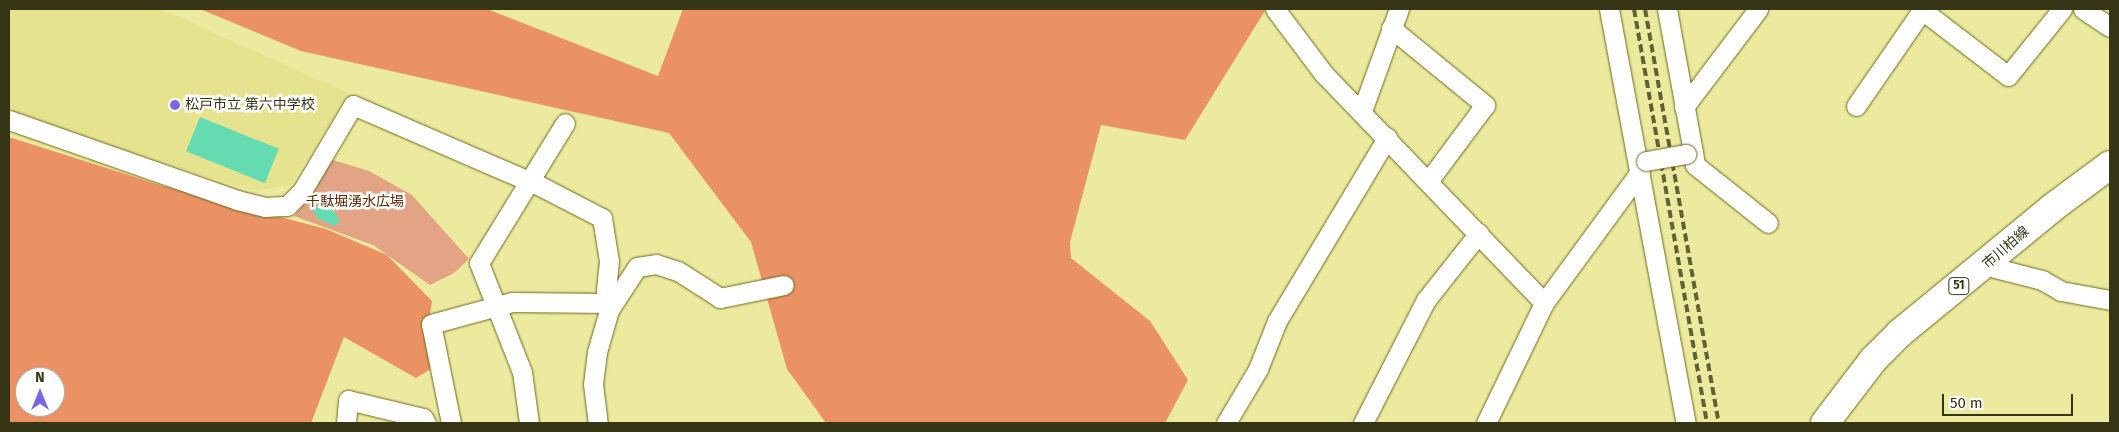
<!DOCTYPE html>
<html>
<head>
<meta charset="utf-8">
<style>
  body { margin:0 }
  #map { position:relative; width:2119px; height:432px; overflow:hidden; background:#ebea9e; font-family:"Fira Sans","Noto Sans JP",sans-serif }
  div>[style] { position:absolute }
  .built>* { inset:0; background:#e5e38e }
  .green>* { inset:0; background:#e2a485 }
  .forest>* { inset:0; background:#eb9264 }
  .water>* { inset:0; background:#64dbb1; transform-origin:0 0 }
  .roads { filter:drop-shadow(0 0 1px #6c691c) drop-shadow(0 0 1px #6c691c) }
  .street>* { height:19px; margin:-9.5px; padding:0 9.5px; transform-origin:9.5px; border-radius:9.5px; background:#fff }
  .primary>* { height:28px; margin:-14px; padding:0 14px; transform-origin:14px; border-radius:14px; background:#fff }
  .rail>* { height:4px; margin-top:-2px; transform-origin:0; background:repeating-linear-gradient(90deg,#616037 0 8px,transparent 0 12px) }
  .bridges { filter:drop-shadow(0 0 1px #6c691c) drop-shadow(0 0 1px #6c691c) }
  .street-bridge>* { height:19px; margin:-9.5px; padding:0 9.5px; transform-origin:9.5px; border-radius:9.5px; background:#fff }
  .dots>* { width:14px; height:14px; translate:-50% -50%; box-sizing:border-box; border:2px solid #fff; border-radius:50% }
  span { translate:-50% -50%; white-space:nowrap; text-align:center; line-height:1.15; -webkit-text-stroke:5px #fff; paint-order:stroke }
  .shield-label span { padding:1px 4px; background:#fff; border:1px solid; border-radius:4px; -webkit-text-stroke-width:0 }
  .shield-label { font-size:12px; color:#363516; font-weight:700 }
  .poi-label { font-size:14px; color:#363516 }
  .left { translate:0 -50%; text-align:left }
  .park-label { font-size:14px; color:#5f2703 }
  .street-label { font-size:14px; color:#363516 }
  .frame { position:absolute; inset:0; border:10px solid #363516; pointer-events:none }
  .north { position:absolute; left:15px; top:367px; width:50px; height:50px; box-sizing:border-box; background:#fff; border:1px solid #afaea2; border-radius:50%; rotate:0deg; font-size:14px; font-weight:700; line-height:20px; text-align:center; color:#363516 }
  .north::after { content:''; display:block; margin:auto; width:18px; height:22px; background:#7b67e2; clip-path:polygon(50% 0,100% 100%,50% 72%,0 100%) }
  .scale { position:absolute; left:1942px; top:394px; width:131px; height:22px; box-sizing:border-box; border:2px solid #363516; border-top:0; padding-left:6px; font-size:15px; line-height:18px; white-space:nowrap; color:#363516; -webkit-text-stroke:4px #fff; paint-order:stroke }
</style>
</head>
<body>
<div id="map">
  <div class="built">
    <i style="clip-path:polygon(9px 9px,161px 9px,348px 93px,291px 185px,255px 191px,9px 116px)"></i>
  </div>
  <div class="green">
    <i style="clip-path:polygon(330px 159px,369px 171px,412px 195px,469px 259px,454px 273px,430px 285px,373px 245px,294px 216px,308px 199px)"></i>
  </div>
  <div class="forest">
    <i style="clip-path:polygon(200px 9px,487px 9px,658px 76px,683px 9px,1266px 9px,1185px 140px,1101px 125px,1070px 242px,1071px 258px,1150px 321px,1188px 380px,1165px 423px,826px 423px,787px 369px,751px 242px,669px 133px,301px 51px)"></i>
    <i style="clip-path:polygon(evenodd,9px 137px,160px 185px,326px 229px,387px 255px,432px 301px,428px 328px,434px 367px,416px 378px,344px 337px,311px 423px,9px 423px,9px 137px,25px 377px,55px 377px,55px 407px,25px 407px,25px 377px)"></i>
  </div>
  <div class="water">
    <i style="left:200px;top:117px;width:85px;height:37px;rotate:22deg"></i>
    <i style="clip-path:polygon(323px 206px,333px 209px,340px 222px,334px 226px,317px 218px,311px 207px)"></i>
  </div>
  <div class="roads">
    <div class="street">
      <i style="left:1275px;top:9px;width:80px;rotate:53.1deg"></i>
      <i style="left:1323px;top:73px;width:319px;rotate:46.1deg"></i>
      <i style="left:1609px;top:9px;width:421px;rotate:79.5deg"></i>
      <i style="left:1667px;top:9px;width:145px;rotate:79.7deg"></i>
      <i style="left:1693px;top:152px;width:7px;rotate:164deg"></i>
      <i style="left:2083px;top:9px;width:32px;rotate:34deg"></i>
      <i style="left:1922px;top:10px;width:108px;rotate:37.5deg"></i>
      <i style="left:2008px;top:76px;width:86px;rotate:-51.1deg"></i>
      <i style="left:1391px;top:28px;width:122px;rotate:39.3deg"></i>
      <i style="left:1485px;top:105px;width:94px;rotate:126.7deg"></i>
      <i style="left:1856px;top:106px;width:118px;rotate:-55.4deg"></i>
      <i style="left:1684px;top:107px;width:123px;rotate:-52.9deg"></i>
      <i style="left:1362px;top:111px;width:109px;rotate:-70.1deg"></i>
      <i style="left:9px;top:120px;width:242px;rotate:19.3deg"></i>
      <i style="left:237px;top:200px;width:29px;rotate:14deg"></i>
      <i style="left:265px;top:207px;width:22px;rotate:-3deg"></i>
      <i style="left:287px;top:206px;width:21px;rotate:-45deg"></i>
      <i style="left:302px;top:191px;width:100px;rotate:-59.3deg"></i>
      <i style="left:353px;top:105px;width:204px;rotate:23.4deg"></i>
      <i style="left:540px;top:186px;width:70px;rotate:27.3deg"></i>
      <i style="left:602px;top:218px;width:44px;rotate:80.8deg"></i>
      <i style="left:609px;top:261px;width:30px;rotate:96deg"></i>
      <i style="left:606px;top:291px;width:19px;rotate:81deg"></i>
      <i style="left:609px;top:310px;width:44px;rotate:105.9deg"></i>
      <i style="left:597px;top:352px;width:32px;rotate:97deg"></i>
      <i style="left:593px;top:384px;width:39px;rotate:83deg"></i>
      <i style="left:1693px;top:152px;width:13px;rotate:81deg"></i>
      <i style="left:1695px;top:165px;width:93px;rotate:38.5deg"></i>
      <i style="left:1989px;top:262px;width:8px;rotate:45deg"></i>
      <i style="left:1995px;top:268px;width:49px;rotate:14.3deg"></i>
      <i style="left:2042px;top:280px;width:22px;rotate:30deg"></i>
      <i style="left:2061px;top:291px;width:50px;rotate:10.4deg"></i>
      <i style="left:609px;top:310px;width:51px;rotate:-56.9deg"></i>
      <i style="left:637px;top:267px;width:19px;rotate:-9deg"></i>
      <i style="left:656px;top:264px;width:23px;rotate:18deg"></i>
      <i style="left:678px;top:271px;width:50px;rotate:32.7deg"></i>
      <i style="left:720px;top:298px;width:65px;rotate:-11.5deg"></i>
      <i style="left:346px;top:423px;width:23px;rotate:-85deg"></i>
      <i style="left:348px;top:400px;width:77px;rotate:13.5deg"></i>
      <i style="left:423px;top:418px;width:6px;rotate:59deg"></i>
      <i style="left:451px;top:423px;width:101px;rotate:-101.4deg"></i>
      <i style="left:431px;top:324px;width:84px;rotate:-15.2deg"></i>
      <i style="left:512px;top:302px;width:96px;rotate:0.6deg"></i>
      <i style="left:529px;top:423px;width:51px;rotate:-97.8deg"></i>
      <i style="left:522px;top:372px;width:117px;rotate:-111.5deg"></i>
      <i style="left:479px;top:263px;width:164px;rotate:-58.4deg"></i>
      <i style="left:1226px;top:423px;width:63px;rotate:-59.3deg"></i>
      <i style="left:1258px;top:369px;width:52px;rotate:-68.4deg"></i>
      <i style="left:1277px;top:321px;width:214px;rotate:-59deg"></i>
      <i style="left:1363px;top:423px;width:138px;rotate:-62.9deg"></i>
      <i style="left:1426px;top:300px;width:85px;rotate:-51.7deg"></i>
      <i style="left:1486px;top:423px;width:133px;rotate:-64.2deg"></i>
      <i style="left:1544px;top:303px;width:162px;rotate:-53.8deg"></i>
    </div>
    <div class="primary">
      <i style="left:1825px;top:423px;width:79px;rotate:-52.7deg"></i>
      <i style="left:1873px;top:360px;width:38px;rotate:-45deg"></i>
      <i style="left:1900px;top:333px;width:197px;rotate:-39.4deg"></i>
      <i style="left:2052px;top:208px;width:72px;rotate:-36.6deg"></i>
    </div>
  </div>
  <div class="rail">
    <i style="left:1634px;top:9px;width:420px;rotate:80deg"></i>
    <i style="left:1645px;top:9px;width:421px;rotate:79.9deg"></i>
  </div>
  <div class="bridges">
    <div class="street-bridge">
      <i style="left:1646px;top:161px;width:41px;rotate:-9.9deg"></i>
    </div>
  </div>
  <div class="dots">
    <i style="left:175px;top:105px;background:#7b67e2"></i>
  </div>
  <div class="shield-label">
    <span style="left:1959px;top:286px">51</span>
  </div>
  <div class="poi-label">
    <span class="left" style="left:185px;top:105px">松戸市立 第六中学校</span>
  </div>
  <div class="park-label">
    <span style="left:355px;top:202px">千駄堀湧水広場</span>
  </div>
  <div class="street-label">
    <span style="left:2006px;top:248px;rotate:-41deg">市川柏線</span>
  </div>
  <div class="frame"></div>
  <div class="north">N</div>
  <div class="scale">50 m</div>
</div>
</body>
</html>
